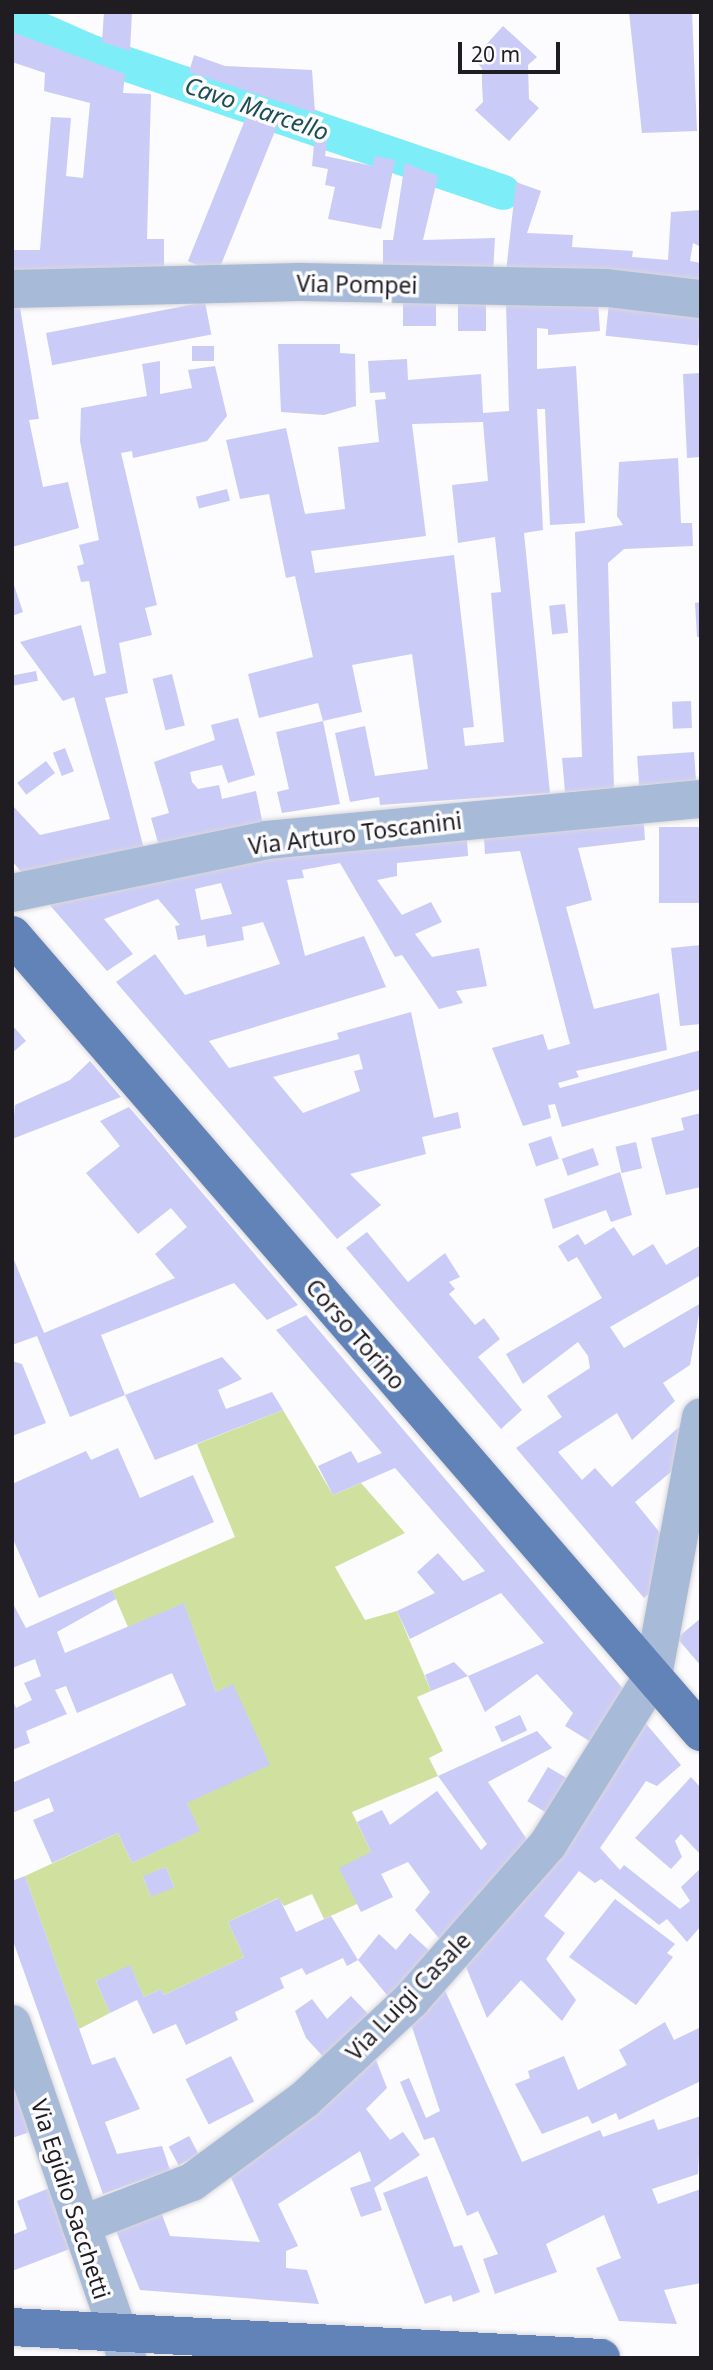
<!DOCTYPE html>
<html>
<head>
<meta charset="utf-8">
<style>
  body { margin:0 }
  #map { position:relative; width:713px; height:2370px; overflow:hidden; background:#fcfbfd; font-family:"Noto Sans",sans-serif }
  div>[style] { position:absolute }
  .green>* { inset:0; background:#d0e19f }
  .canal>* { height:35px; margin:-17.5px; padding:0 17.5px; transform-origin:17.5px; border-radius:17.5px; background:#7deef7 }
  .building>* { inset:0; background:#cbcbf8; transform-origin:0 0 }
  .roads { filter:drop-shadow(0 0 2px #d9d7da) drop-shadow(0 0 2px #d9d7da) }
  .minor>* { height:38px; margin:-19px; padding:0 19px; transform-origin:19px; border-radius:19px; background:#a7bbd8 }
  .major>* { height:38px; margin:-19px; padding:0 19px; transform-origin:19px; border-radius:19px; background:#6183b7 }
  span { translate:-50% -50%; white-space:nowrap; text-align:center; line-height:1.15; -webkit-text-stroke:7px #fcfbfd; paint-order:stroke }
  .street-label { font-size:23px; color:#1f1d22 }
  .water-label { font-size:24px; color:#1b4e52; font-style:italic }
  .frame { position:absolute; inset:0; border:14px solid #1f1d22; pointer-events:none }
  .scale { position:absolute; left:458px; top:42px; width:102px; height:32px; box-sizing:border-box; border:4px solid #1f1d22; border-top:0; padding-left:9px; font-size:21px; line-height:24px; white-space:nowrap; color:#1f1d22; -webkit-text-stroke:5px #fcfbfd; paint-order:stroke }
</style>
</head>
<body>
<div id="map">
  <div class="green">
    <i style="clip-path:polygon(evenodd,283px 1410px,333px 1495px,361px 1483px,405px 1533px,335px 1567px,365px 1620px,397px 1611px,431px 1691px,417px 1697px,443px 1751px,429px 1758px,438px 1776px,352px 1812px,371px 1852px,357px 1904px,324px 1919px,312px 1894px,284px 1906px,278px 1898px,228px 1922px,244px 1957px,164px 1995px,161px 1989px,144px 1997px,130px 1966px,96px 1981px,110px 2013px,79px 2029px,25px 1876px,118px 1833px,132px 1863px,199px 1831px,187px 1803px,232px 1685px,216px 1692px,184px 1604px,128px 1627px,112px 1590px,235px 1537px,197px 1444px,283px 1410px,166px 1867px,174px 1887px,151px 1896px,143px 1877px,166px 1867px)"></i>
  </div>
  <div class="canal">
    <i style="left:12px;top:17px;width:84px;rotate:23.8deg"></i>
    <i style="left:89px;top:51px;width:437px;rotate:18.8deg"></i>
  </div>
  <div class="building">
    <i style="clip-path:polygon(104px 12px,132px 12px,130px 51px,102px 42px)"></i>
    <i style="clip-path:polygon(629px 12px,692px 12px,697px 131px,642px 133px)"></i>
    <i style="clip-path:polygon(503px 26px,537px 57px,528px 65px,529px 99px,539px 108px,509px 141px,475px 110px,483px 102px,482px 84px,482px 68px,473px 59px)"></i>
    <i style="clip-path:polygon(12px 32px,125px 74px,123px 93px,151px 94px,147px 239px,164px 239px,164px 273px,12px 273px,12px 250px,40px 250px,51px 117px,71px 118px,66px 176px,83px 178px,90px 103px,44px 91px,45px 73px,12px 62px)"></i>
    <i style="clip-path:polygon(194px 55px,225px 66px,312px 70px,315px 113px,189px 72px)"></i>
    <i style="left:249px;top:110px;width:32px;height:163px;rotate:22deg"></i>
    <i style="clip-path:polygon(315px 134px,327px 140px,325px 156px,373px 166px,375px 156px,395px 160px,381px 229px,328px 219px,335px 187px,325px 185px,328px 169px,312px 166px)"></i>
    <i style="clip-path:polygon(405px 163px,438px 176px,423px 240px,495px 238px,493px 272px,383px 272px,383px 240px,393px 240px)"></i>
    <i style="clip-path:polygon(516px 182px,541px 191px,527px 233px,573px 235px,572px 247px,633px 251px,632px 257px,668px 260px,671px 212px,701px 210px,701px 247px,693px 243px,690px 261px,701px 263px,701px 288px,506px 272px)"></i>
    <i style="left:403px;top:300px;width:33px;height:26px"></i>
    <i style="left:458px;top:300px;width:28px;height:31px"></i>
    <i style="left:205px;top:302px;width:33px;height:162px;rotate:79deg"></i>
    <i style="clip-path:polygon(evenodd,598px 302px,600px 331px,548px 335px,548px 329px,537px 328px,537px 369px,576px 366px,585px 523px,550px 525px,545px 409px,537px 409px,543px 530px,524px 533px,550px 793px,380px 805px,379px 797px,350px 802px,335px 733px,365px 726px,375px 776px,428px 769px,412px 654px,352px 665px,362px 712px,323px 721px,340px 804px,282px 813px,277px 792px,289px 789px,276px 732px,323px 721px,318px 703px,259px 718px,248px 674px,313px 657px,295px 576px,286px 578px,269px 494px,240px 499px,226px 440px,286px 428px,305px 514px,345px 509px,338px 447px,379px 442px,375px 400px,386px 399px,385px 392px,370px 393px,368px 361px,407px 359px,408px 380px,481px 374px,483px 413px,509px 411px,506px 304px,598px 302px,483px 422px,488px 481px,452px 485px,458px 543px,495px 537px,501px 592px,491px 593px,504px 742px,465px 746px,463px 728px,474px 727px,454px 555px,315px 573px,311px 551px,426px 536px,412px 424px,483px 422px)"></i>
    <i style="left:609px;top:303px;width:93px;height:33px;rotate:6deg"></i>
    <i style="clip-path:polygon(12px 308px,20px 308px,39px 419px,29px 420px,43px 487px,68px 482px,79px 528px,12px 547px)"></i>
    <i style="clip-path:polygon(278px 344px,340px 344px,340px 353px,355px 354px,356px 406px,324px 415px,281px 412px)"></i>
    <i style="left:214px;top:346px;width:15px;height:22px;rotate:90deg"></i>
    <i style="clip-path:polygon(160px 361px,160px 394px,192px 388px,188px 370px,215px 366px,227px 416px,207px 441px,133px 458px,132px 451px,121px 453px,157px 605px,145px 608px,152px 635px,119px 643px,128px 693px,105px 698px,144px 849px,23px 874px,12px 861px,12px 805px,40px 835px,110px 819px,74px 697px,63px 701px,20px 642px,81px 625px,94px 676px,106px 673px,89px 581px,81px 582px,77px 566px,84px 564px,79px 545px,99px 540px,80px 441px,81px 408px,147px 396px,142px 364px)"></i>
    <i style="clip-path:polygon(701px 373px,701px 457px,687px 458px,683px 374px)"></i>
    <i style="clip-path:polygon(678px 458px,681px 523px,692px 523px,693px 546px,624px 549px,608px 563px,614px 788px,565px 792px,562px 758px,582px 757px,575px 532px,623px 525px,617px 516px,619px 462px)"></i>
    <i style="left:227px;top:489px;width:12px;height:32px;rotate:76deg"></i>
    <i style="clip-path:polygon(12px 579px,23px 612px,12px 616px)"></i>
    <i style="clip-path:polygon(701px 602px,701px 637px,697px 637px,695px 603px)"></i>
    <i style="left:565px;top:604px;width:29px;height:16px;rotate:84deg"></i>
    <i style="left:36px;top:671px;width:10px;height:24px;rotate:79deg"></i>
    <i style="left:172px;top:674px;width:53px;height:20px;rotate:76deg"></i>
    <i style="left:691px;top:701px;width:27px;height:19px;rotate:88deg"></i>
    <i style="clip-path:polygon(238px 718px,255px 775px,228px 783px,222px 765px,190px 772px,192px 782px,198px 789px,219px 785px,222px 799px,256px 791px,263px 825px,159px 846px,151px 818px,169px 813px,154px 762px,215px 740px,211px 725px)"></i>
    <i style="left:65px;top:748px;width:25px;height:13px;rotate:69deg"></i>
    <i style="left:694px;top:752px;width:29px;height:57px;rotate:86deg"></i>
    <i style="left:46px;top:761px;width:15px;height:36px;rotate:53deg"></i>
    <i style="clip-path:polygon(643px 812px,645px 840px,578px 848px,592px 900px,566px 907px,594px 1009px,659px 993px,667px 1050px,576px 1071px,579px 1077px,558px 1083px,560px 1088px,701px 1050px,701px 1089px,562px 1127px,555px 1104px,548px 1105px,551px 1118px,523px 1126px,492px 1048px,543px 1034px,548px 1050px,570px 1044px,520px 851px,485px 854px,483px 823px)"></i>
    <i style="clip-path:polygon(evenodd,466px 824px,468px 856px,397px 863px,397px 876px,377px 880px,402px 915px,431px 902px,442px 922px,415px 934px,432px 957px,479px 948px,487px 986px,456px 991px,463px 1003px,439px 1009px,402px 955px,395px 957px,340px 863px,302px 870px,304px 878px,287px 880px,305px 956px,364px 936px,386px 987px,209px 1041px,229px 1068px,339px 1039px,337px 1033px,411px 1012px,434px 1118px,458px 1112px,461px 1128px,422px 1137px,426px 1154px,350px 1174px,381px 1205px,337px 1239px,116px 982px,155px 954px,185px 995px,280px 964px,263px 922px,242px 927px,244px 940px,207px 947px,205px 935px,178px 940px,175px 926px,180px 925px,158px 899px,104px 919px,133px 954px,107px 971px,42px 896px,466px 824px,221px 883px,232px 914px,201px 920px,195px 889px,221px 883px,466px 824px,359px 1054px,363px 1069px,354px 1071px,360px 1091px,303px 1113px,273px 1077px,359px 1054px)"></i>
    <i style="left:701px;top:827px;width:76px;height:42px;rotate:90deg"></i>
    <i style="clip-path:polygon(701px 945px,701px 1024px,680px 1026px,671px 948px)"></i>
    <i style="clip-path:polygon(12px 1025px,26px 1041px,12px 1053px)"></i>
    <i style="clip-path:polygon(90px 1061px,121px 1097px,12px 1139px,15px 1105px,70px 1080px)"></i>
    <i style="clip-path:polygon(129px 1107px,298px 1305px,267px 1320px,234px 1283px,101px 1335px,125px 1395px,70px 1417px,37px 1336px,12px 1345px,12px 1255px,44px 1333px,175px 1278px,155px 1254px,187px 1227px,171px 1208px,138px 1234px,86px 1173px,120px 1146px,100px 1121px)"></i>
    <i style="clip-path:polygon(701px 1113px,701px 1187px,666px 1195px,651px 1138px,684px 1130px,681px 1118px)"></i>
    <i style="left:551px;top:1136px;width:24px;height:24px;rotate:71deg"></i>
    <i style="left:636px;top:1142px;width:27px;height:21px;rotate:77deg"></i>
    <i style="left:593px;top:1148px;width:18px;height:33px;rotate:71deg"></i>
    <i style="clip-path:polygon(620px 1172px,632px 1215px,611px 1222px,606px 1210px,553px 1229px,544px 1199px)"></i>
    <i style="clip-path:polygon(614px 1227px,633px 1256px,653px 1244px,666px 1265px,701px 1245px,701px 1275px,610px 1327px,624px 1348px,701px 1303px,690px 1365px,663px 1383px,675px 1401px,632px 1440px,617px 1413px,558px 1452px,582px 1480px,595px 1468px,612px 1487px,689px 1418px,672px 1471px,635px 1502px,665px 1539px,655px 1588px,644px 1598px,516px 1448px,562px 1417px,547px 1396px,590px 1368px,588px 1356px,578px 1342px,523px 1384px,506px 1354px,602px 1298px,577px 1257px,568px 1262px,558px 1246px,578px 1234px,585px 1245px)"></i>
    <i style="clip-path:polygon(367px 1232px,408px 1282px,445px 1253px,460px 1277px,449px 1282px,455px 1289px,449px 1294px,475px 1325px,484px 1318px,500px 1339px,478px 1357px,522px 1410px,501px 1429px,346px 1248px)"></i>
    <i style="clip-path:polygon(306px 1315px,625px 1691px,591px 1742px,565px 1726px,573px 1713px,537px 1674px,485px 1712px,468px 1676px,544px 1643px,501px 1593px,410px 1639px,397px 1611px,435px 1593px,417px 1572px,438px 1553px,463px 1581px,485px 1571px,395px 1468px,333px 1495px,318px 1466px,351px 1451px,358px 1463px,382px 1453px,276px 1330px)"></i>
    <i style="clip-path:polygon(222px 1357px,242px 1379px,218px 1390px,226px 1409px,272px 1392px,283px 1410px,155px 1460px,125px 1395px)"></i>
    <i style="clip-path:polygon(12px 1361px,22px 1364px,46px 1423px,12px 1436px)"></i>
    <i style="clip-path:polygon(118px 1448px,140px 1498px,193px 1475px,214px 1522px,39px 1598px,12px 1537px,12px 1484px,86px 1451px,91px 1460px)"></i>
    <i style="clip-path:polygon(112px 1590px,116px 1599px,57px 1632px,65px 1653px,184px 1603px,216px 1692px,233px 1684px,270px 1765px,187px 1803px,200px 1831px,132px 1863px,118px 1833px,52px 1863px,33px 1820px,54px 1811px,49px 1798px,12px 1813px,12px 1783px,186px 1705px,172px 1673px,77px 1713px,66px 1686px,55px 1690px,67px 1714px,26px 1731px,30px 1743px,12px 1750px,12px 1699px,16px 1708px,32px 1700px,24px 1683px,41px 1676px,35px 1659px,12px 1668px,12px 1602px,26px 1628px)"></i>
    <i style="clip-path:polygon(701px 1618px,701px 1666px,677px 1638px)"></i>
    <i style="clip-path:polygon(454px 1662px,468px 1676px,431px 1691px,425px 1675px)"></i>
    <i style="left:520px;top:1715px;width:17px;height:28px;rotate:65deg"></i>
    <i style="clip-path:polygon(642px 1719px,681px 1765px,657px 1786px,646px 1781px,600px 1848px,620px 1870px,624px 1865px,680px 1909px,690px 1901px,681px 1887px,701px 1868px,701px 1926px,687px 1942px,667px 1919px,659px 1925px,601px 1879px,595px 1883px,579px 1871px,544px 1916px,565px 1933px,546px 1959px,576px 2000px,562px 2021px,521px 1980px,487px 2018px,464px 1962px)"></i>
    <i style="clip-path:polygon(537px 1731px,552px 1748px,488px 1782px,530px 1844px,443px 1943px,415px 1910px,430px 1892px,408px 1862px,381px 1874px,393px 1897px,361px 1912px,339px 1868px,371px 1852px,357px 1822px,382px 1810px,390px 1825px,437px 1791px,481px 1850px,487px 1844px,438px 1776px)"></i>
    <i style="left:548px;top:1767px;width:23px;height:40px;rotate:31deg"></i>
    <i style="clip-path:polygon(691px 1777px,701px 1788px,701px 1855px,681px 1834px,675px 1841px,682px 1857px,671px 1869px,635px 1838px)"></i>
    <i style="left:166px;top:1867px;width:22px;height:25px;rotate:68deg"></i>
    <i style="clip-path:polygon(25px 1876px,92px 2065px,115px 2057px,140px 2109px,105px 2122px,117px 2154px,162px 2146px,170px 2170px,103px 2194px,12px 1938px,12px 1881px)"></i>
    <i style="clip-path:polygon(279px 1898px,296px 1932px,331px 1916px,358px 1960px,379px 1934px,396px 1950px,410px 1933px,433px 1954px,392px 2001px,358px 1960px,347px 1966px,343px 1958px,306px 1975px,302px 1968px,280px 1978px,284px 1988px,235px 2012px,238px 2020px,186px 2045px,176px 2024px,153px 2034px,137px 2000px,110px 2013px,96px 1981px,130px 1965px,144px 1997px,161px 1989px,164px 1995px,244px 1957px,228px 1922px)"></i>
    <i style="clip-path:polygon(615px 1899px,675px 1944px,667px 1953px,673px 1957px,636px 2005px,569px 1957px)"></i>
    <i style="clip-path:polygon(443px 1986px,522px 2162px,600px 2130px,603px 2137px,654px 2119px,658px 2130px,701px 2116px,698px 2174px,652px 2189px,658px 2204px,701px 2189px,701px 2283px,664px 2290px,677px 2324px,619px 2321px,596px 2268px,621px 2258px,604px 2215px,546px 2244px,557px 2272px,495px 2294px,483px 2259px,498px 2254px,478px 2211px,467px 2216px,434px 2137px,424px 2140px,400px 2082px,409px 2078px,426px 2118px,440px 2111px,411px 2024px)"></i>
    <i style="clip-path:polygon(351px 1996px,373px 2019px,328px 2062px,306px 2038px,295px 2011px,312px 1999px,327px 2019px)"></i>
    <i style="clip-path:polygon(665px 2022px,674px 2040px,701px 2027px,701px 2081px,619px 2120px,616px 2113px,592px 2124px,588px 2116px,542px 2134px,515px 2084px,530px 2078px,528px 2071px,564px 2056px,578px 2090px,627px 2065px,619px 2050px)"></i>
    <i style="left:231px;top:2056px;width:51px;height:51px;rotate:63deg"></i>
    <i style="clip-path:polygon(376px 2060px,387px 2088px,366px 2109px,390px 2140px,403px 2132px,420px 2155px,374px 2188px,382px 2210px,361px 2217px,350px 2188px,371px 2181px,360px 2151px,278px 2204px,298px 2246px,286px 2251px,286px 2268px,307px 2270px,319px 2304px,140px 2290px,114px 2226px,160px 2209px,170px 2236px,260px 2242px,229px 2173px)"></i>
    <i style="clip-path:polygon(12px 2073px,33px 2131px,12px 2138px)"></i>
    <i style="left:189px;top:2136px;width:21px;height:23px;rotate:62deg"></i>
    <i style="clip-path:polygon(427px 2176px,454px 2247px,462px 2245px,480px 2292px,453px 2302px,451px 2295px,425px 2304px,383px 2193px)"></i>
    <i style="clip-path:polygon(52px 2187px,75px 2247px,12px 2271px,12px 2235px,27px 2229px,17px 2201px)"></i>
  </div>
  <div class="roads">
    <div class="minor">
      <i style="left:12px;top:289px;width:288px;rotate:-1.4deg"></i>
      <i style="left:300px;top:282px;width:307px;rotate:1.1deg"></i>
      <i style="left:607px;top:288px;width:95px;rotate:6.7deg"></i>
      <i style="left:12px;top:893px;width:260px;rotate:-11.7deg"></i>
      <i style="left:267px;top:840px;width:436px;rotate:-5.4deg"></i>
      <i style="left:12px;top:2024px;width:353px;rotate:71deg"></i>
      <i style="left:81px;top:2225px;width:119px;rotate:-21.2deg"></i>
      <i style="left:192px;top:2182px;width:140px;rotate:-36.3deg"></i>
      <i style="left:305px;top:2099px;width:145px;rotate:-43deg"></i>
      <i style="left:411px;top:2000px;width:208px;rotate:-48.7deg"></i>
      <i style="left:548px;top:1844px;width:198px;rotate:-58deg"></i>
      <i style="left:653px;top:1676px;width:263px;rotate:-79.5deg"></i>
    </div>
    <div class="major">
      <i style="left:12px;top:935px;width:1054px;rotate:49.16deg"></i>
      <i style="left:12px;top:2327px;width:590px;rotate:3.01deg"></i>
    </div>
  </div>
  <div class="street-label">
    <span style="left:357px;top:284px;rotate:1deg">Via Pompei</span>
    <span style="left:355px;top:833px;rotate:-7deg">Via Arturo Toscanini</span>
    <span style="left:356px;top:1334px;rotate:49deg">Corso Torino</span>
    <span style="left:408px;top:1996px;rotate:-46deg">Via Luigi Casale</span>
    <span style="left:71px;top:2199px;rotate:72deg">Via Egidio Sacchetti</span>
  </div>
  <div class="water-label">
    <span style="left:257px;top:108px;rotate:19deg">Cavo Marcello</span>
  </div>
  <div class="frame"></div>
  <div class="scale">20 m</div>
</div>
</body>
</html>
